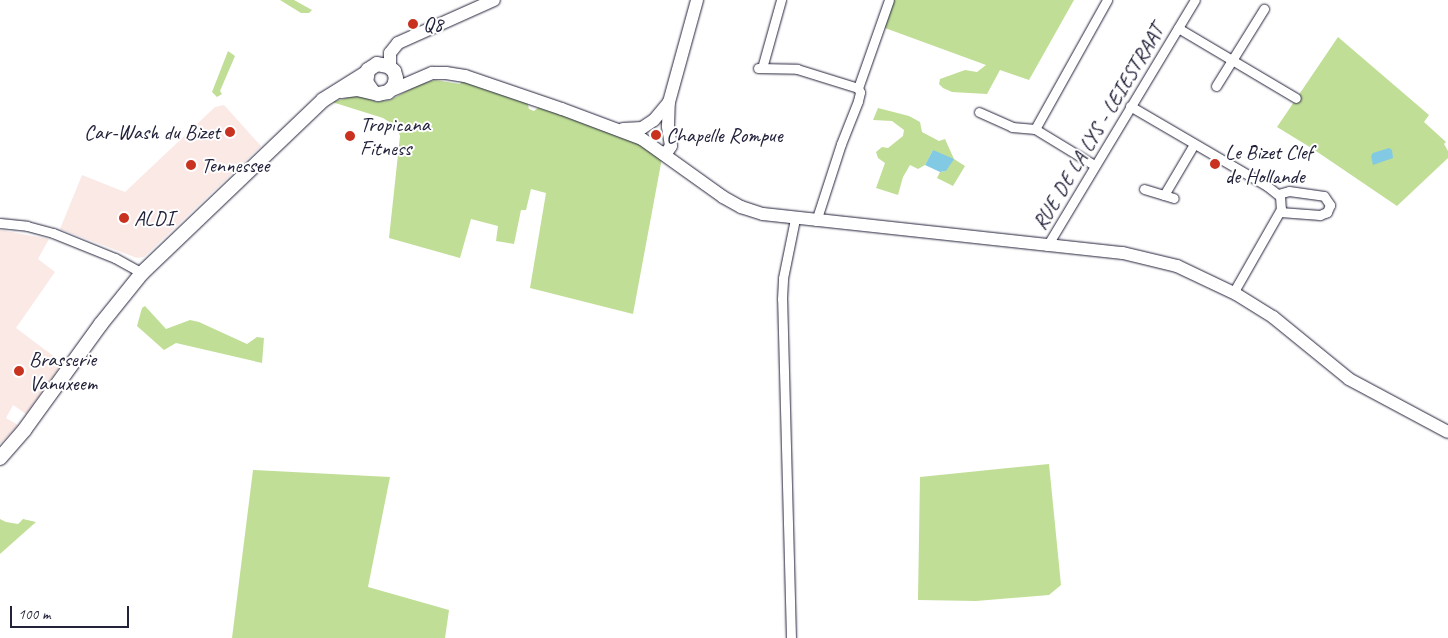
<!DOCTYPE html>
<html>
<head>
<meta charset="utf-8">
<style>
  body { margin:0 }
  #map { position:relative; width:1448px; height:638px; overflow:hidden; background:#fff; font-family:Caveat,sans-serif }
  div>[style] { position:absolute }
  .built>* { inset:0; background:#fbe9e6 }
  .green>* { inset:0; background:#c0de96 }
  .water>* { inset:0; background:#82cae3 }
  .roads { filter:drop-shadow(0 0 1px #22223b) drop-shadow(0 0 1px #22223b) }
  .street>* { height:9px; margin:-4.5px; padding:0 4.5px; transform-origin:4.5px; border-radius:4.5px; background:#fff }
  .secondary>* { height:12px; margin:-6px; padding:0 6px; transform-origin:6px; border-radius:6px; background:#fff }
  .primary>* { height:14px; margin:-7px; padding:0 7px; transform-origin:7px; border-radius:7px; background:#fff }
  .dots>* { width:14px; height:14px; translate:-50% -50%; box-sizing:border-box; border:2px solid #fff; border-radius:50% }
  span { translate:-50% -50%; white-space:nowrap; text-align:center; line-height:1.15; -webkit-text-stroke:4px #fff; paint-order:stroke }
  .poi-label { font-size:21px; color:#22223b }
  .left { translate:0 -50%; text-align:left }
  .right { translate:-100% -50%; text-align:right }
  .street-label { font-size:21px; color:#22223b }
  .scale { position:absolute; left:10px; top:606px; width:119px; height:22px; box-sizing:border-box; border:2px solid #22223b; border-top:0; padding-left:6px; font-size:15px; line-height:18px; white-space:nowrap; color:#22223b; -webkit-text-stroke:4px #fff; paint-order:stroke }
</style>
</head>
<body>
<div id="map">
  <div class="built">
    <i style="clip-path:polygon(224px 105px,261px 146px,144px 257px,137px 258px,60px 229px,82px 175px,125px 192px,215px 107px)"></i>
    <i style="clip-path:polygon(0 230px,49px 239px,38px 259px,55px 272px,16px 328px,56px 358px,53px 363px,59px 368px,26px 414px,13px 405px,6px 418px,18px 425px,0 444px)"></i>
  </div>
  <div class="green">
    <i style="clip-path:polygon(280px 0,294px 0,312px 10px,309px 13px,301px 13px)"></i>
    <i style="clip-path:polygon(894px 0,1074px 0,1029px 80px,1000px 70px,987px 94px,952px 92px,943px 88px,939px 84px,940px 79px,965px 70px,977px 72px,986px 65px,885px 28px)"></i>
    <i style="clip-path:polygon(1338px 37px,1429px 115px,1424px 122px,1446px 142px,1444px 144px,1448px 151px,1448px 158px,1397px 206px,1313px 149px,1277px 127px)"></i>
    <i style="clip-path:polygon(228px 51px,235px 56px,220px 91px,222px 94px,217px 97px,212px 92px)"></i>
    <i style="clip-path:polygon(435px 80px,460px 84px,463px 80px,527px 101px,529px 109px,534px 111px,539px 107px,636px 142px,662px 158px,633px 314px,530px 288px,546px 193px,531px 189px,526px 210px,521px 210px,514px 244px,496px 241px,498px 226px,471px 219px,460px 258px,389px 238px,400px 136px,397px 127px,383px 118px,332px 102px,354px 96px,364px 97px,377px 102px,390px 100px,420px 84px)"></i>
    <i style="clip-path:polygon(878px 108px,909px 116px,920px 122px,922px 132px,939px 141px,945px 139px,954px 159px,965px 166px,953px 186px,937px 178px,940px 172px,946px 171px,933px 150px,925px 165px,918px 169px,910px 165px,903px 177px,898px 195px,876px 188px,885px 163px,878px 158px,876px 152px,882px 147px,888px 148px,903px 136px,904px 130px,892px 121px,873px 120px)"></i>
    <i style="clip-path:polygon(145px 306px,166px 329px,190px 320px,199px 322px,247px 344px,257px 337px,264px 338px,262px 363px,176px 343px,164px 350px,137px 326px,142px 308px)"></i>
    <i style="clip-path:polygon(1049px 464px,1061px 585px,1049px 595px,976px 601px,918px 600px,920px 477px)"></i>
    <i style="clip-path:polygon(253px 470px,390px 477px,368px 587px,449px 610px,445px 638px,232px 638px)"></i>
    <i style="clip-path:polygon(0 519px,6px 522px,18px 524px,23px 519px,36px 522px,0 554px)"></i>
  </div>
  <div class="water">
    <i style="clip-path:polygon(1389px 148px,1392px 150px,1393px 158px,1373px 165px,1371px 156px,1373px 153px)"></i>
    <i style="clip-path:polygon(933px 150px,954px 159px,946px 171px,940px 172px,925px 165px)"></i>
  </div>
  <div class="roads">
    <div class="street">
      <i style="left:1178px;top:28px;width:137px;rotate:30.7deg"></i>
      <i style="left:758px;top:68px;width:39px;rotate:1deg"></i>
      <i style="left:797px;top:69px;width:64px;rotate:17.3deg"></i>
      <i style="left:762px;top:68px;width:71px;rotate:-74.4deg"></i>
      <i style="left:1216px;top:86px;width:91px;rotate:-58.1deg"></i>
      <i style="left:1130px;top:106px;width:159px;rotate:30.3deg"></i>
      <i style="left:1267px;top:186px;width:16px;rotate:38deg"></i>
      <i style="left:1280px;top:196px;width:13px;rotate:86deg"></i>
      <i style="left:1281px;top:209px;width:97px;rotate:119.7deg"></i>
      <i style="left:979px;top:112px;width:36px;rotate:24deg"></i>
      <i style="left:1012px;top:127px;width:23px;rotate:5deg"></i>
      <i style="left:1035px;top:129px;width:148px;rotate:-60.8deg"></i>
      <i style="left:1035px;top:129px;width:69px;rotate:31.4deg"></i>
      <i style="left:1144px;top:189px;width:31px;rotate:17deg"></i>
      <i style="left:1278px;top:194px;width:11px;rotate:-15deg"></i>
      <i style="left:1289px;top:191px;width:35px;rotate:8deg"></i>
      <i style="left:1324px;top:196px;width:11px;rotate:56deg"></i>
      <i style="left:1330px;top:205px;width:8px;rotate:113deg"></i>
      <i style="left:1327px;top:212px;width:8px;rotate:157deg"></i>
      <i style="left:1320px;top:215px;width:40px;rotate:-175.7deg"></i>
      <i style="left:1164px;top:195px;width:59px;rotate:-59.5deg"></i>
      <i style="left:816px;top:221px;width:81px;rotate:-72deg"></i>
      <i style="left:841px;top:144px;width:46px;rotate:-68.4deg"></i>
      <i style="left:858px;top:101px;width:9px;rotate:-77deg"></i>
      <i style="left:860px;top:92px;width:4px;rotate:-117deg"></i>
      <i style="left:858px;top:88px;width:93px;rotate:-70.6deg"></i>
      <i style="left:0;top:223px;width:27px;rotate:6deg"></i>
      <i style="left:27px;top:226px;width:27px;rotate:15deg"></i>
      <i style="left:53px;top:233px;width:67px;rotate:22deg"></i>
      <i style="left:115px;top:258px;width:31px;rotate:29deg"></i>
      <i style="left:1047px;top:246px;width:287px;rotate:-59deg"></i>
      <i style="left:791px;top:638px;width:339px;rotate:-91.5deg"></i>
      <i style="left:782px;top:299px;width:21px;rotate:-87deg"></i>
      <i style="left:783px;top:278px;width:60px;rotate:-78.5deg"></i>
    </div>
    <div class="secondary">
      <i style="left:390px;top:67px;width:14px;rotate:-90deg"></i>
      <i style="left:390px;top:53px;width:13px;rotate:-51deg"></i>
      <i style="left:398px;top:43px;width:105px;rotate:-24.1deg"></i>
      <i style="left:390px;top:91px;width:46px;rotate:-23.2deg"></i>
      <i style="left:432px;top:73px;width:14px"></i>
      <i style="left:446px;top:73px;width:19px;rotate:9deg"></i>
      <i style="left:465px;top:76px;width:102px;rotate:18.8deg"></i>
      <i style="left:562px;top:109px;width:85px;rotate:20.6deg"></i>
      <i style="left:642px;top:139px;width:100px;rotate:35.6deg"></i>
      <i style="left:723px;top:197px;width:21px;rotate:29deg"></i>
      <i style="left:741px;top:207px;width:23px;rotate:18deg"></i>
      <i style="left:763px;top:214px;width:362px;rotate:6.2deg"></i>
      <i style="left:1123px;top:253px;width:56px;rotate:13.5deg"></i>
      <i style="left:1177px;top:266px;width:65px;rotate:25.4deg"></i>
      <i style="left:1236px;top:294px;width:44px;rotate:31.9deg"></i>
      <i style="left:1273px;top:317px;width:98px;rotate:39.2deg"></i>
      <i style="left:1349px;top:379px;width:112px;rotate:28.2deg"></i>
      <i style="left:623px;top:129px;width:19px;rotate:-3deg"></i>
      <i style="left:642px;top:128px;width:14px;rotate:-34deg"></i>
      <i style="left:654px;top:120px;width:23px;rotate:-50deg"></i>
      <i style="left:662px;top:153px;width:5px;rotate:-11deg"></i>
      <i style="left:667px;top:152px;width:7px;rotate:-56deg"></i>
      <i style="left:671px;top:146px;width:20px;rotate:-99deg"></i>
      <i style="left:668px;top:126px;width:24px;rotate:-88deg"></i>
      <i style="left:669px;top:102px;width:106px;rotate:-74.6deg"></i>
    </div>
    <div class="primary">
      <i style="left:341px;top:91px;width:16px;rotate:-7deg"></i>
      <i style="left:357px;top:89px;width:22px;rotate:13deg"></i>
      <i style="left:378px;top:94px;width:10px;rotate:-11deg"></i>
      <i style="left:388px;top:92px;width:8px;rotate:-45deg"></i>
      <i style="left:394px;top:86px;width:8px;rotate:-76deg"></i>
      <i style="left:396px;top:78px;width:7px;rotate:-106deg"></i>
      <i style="left:394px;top:71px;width:8px;rotate:-140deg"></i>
      <i style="left:388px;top:66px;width:11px;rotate:-170deg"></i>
      <i style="left:377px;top:64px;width:11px;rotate:146deg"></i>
      <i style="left:368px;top:70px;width:12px;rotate:99deg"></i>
      <i style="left:366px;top:82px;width:12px;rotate:55deg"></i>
      <i style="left:0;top:458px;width:38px;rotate:-49deg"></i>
      <i style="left:25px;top:429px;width:130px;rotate:-54.1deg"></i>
      <i style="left:101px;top:324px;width:65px;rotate:-51.2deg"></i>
      <i style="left:142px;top:273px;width:250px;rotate:-43.7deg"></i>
      <i style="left:323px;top:100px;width:51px;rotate:-32.1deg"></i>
    </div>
  </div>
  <div class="dots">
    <i style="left:413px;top:24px;background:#c8321e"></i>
    <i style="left:230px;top:132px;background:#c8321e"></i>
    <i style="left:656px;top:135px;background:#c8321e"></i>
    <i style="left:350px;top:136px;background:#c8321e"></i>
    <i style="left:1215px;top:164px;background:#c8321e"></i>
    <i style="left:191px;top:165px;background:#c8321e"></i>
    <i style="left:124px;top:218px;background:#c8321e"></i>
    <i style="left:19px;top:371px;background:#c8321e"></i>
  </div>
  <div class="poi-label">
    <span class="left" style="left:423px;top:24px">Q8</span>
    <span class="left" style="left:360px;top:136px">Tropicana<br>Fitness</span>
    <span class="right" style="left:220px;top:132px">Car-Wash du Bizet</span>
    <span class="left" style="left:666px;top:135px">Chapelle Rompue</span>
    <span class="left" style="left:1225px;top:164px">Le Bizet Clef<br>de Hollande</span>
    <span class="left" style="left:201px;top:165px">Tennessee</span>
    <span class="left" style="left:134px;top:218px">ALDI</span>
    <span class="left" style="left:29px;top:371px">Brasserie<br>Vanuxeem</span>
  </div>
  <div class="street-label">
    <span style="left:1098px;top:127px;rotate:-59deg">RUE DE LA LYS - LEIESTRAAT</span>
  </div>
  <div class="scale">100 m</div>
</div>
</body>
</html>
